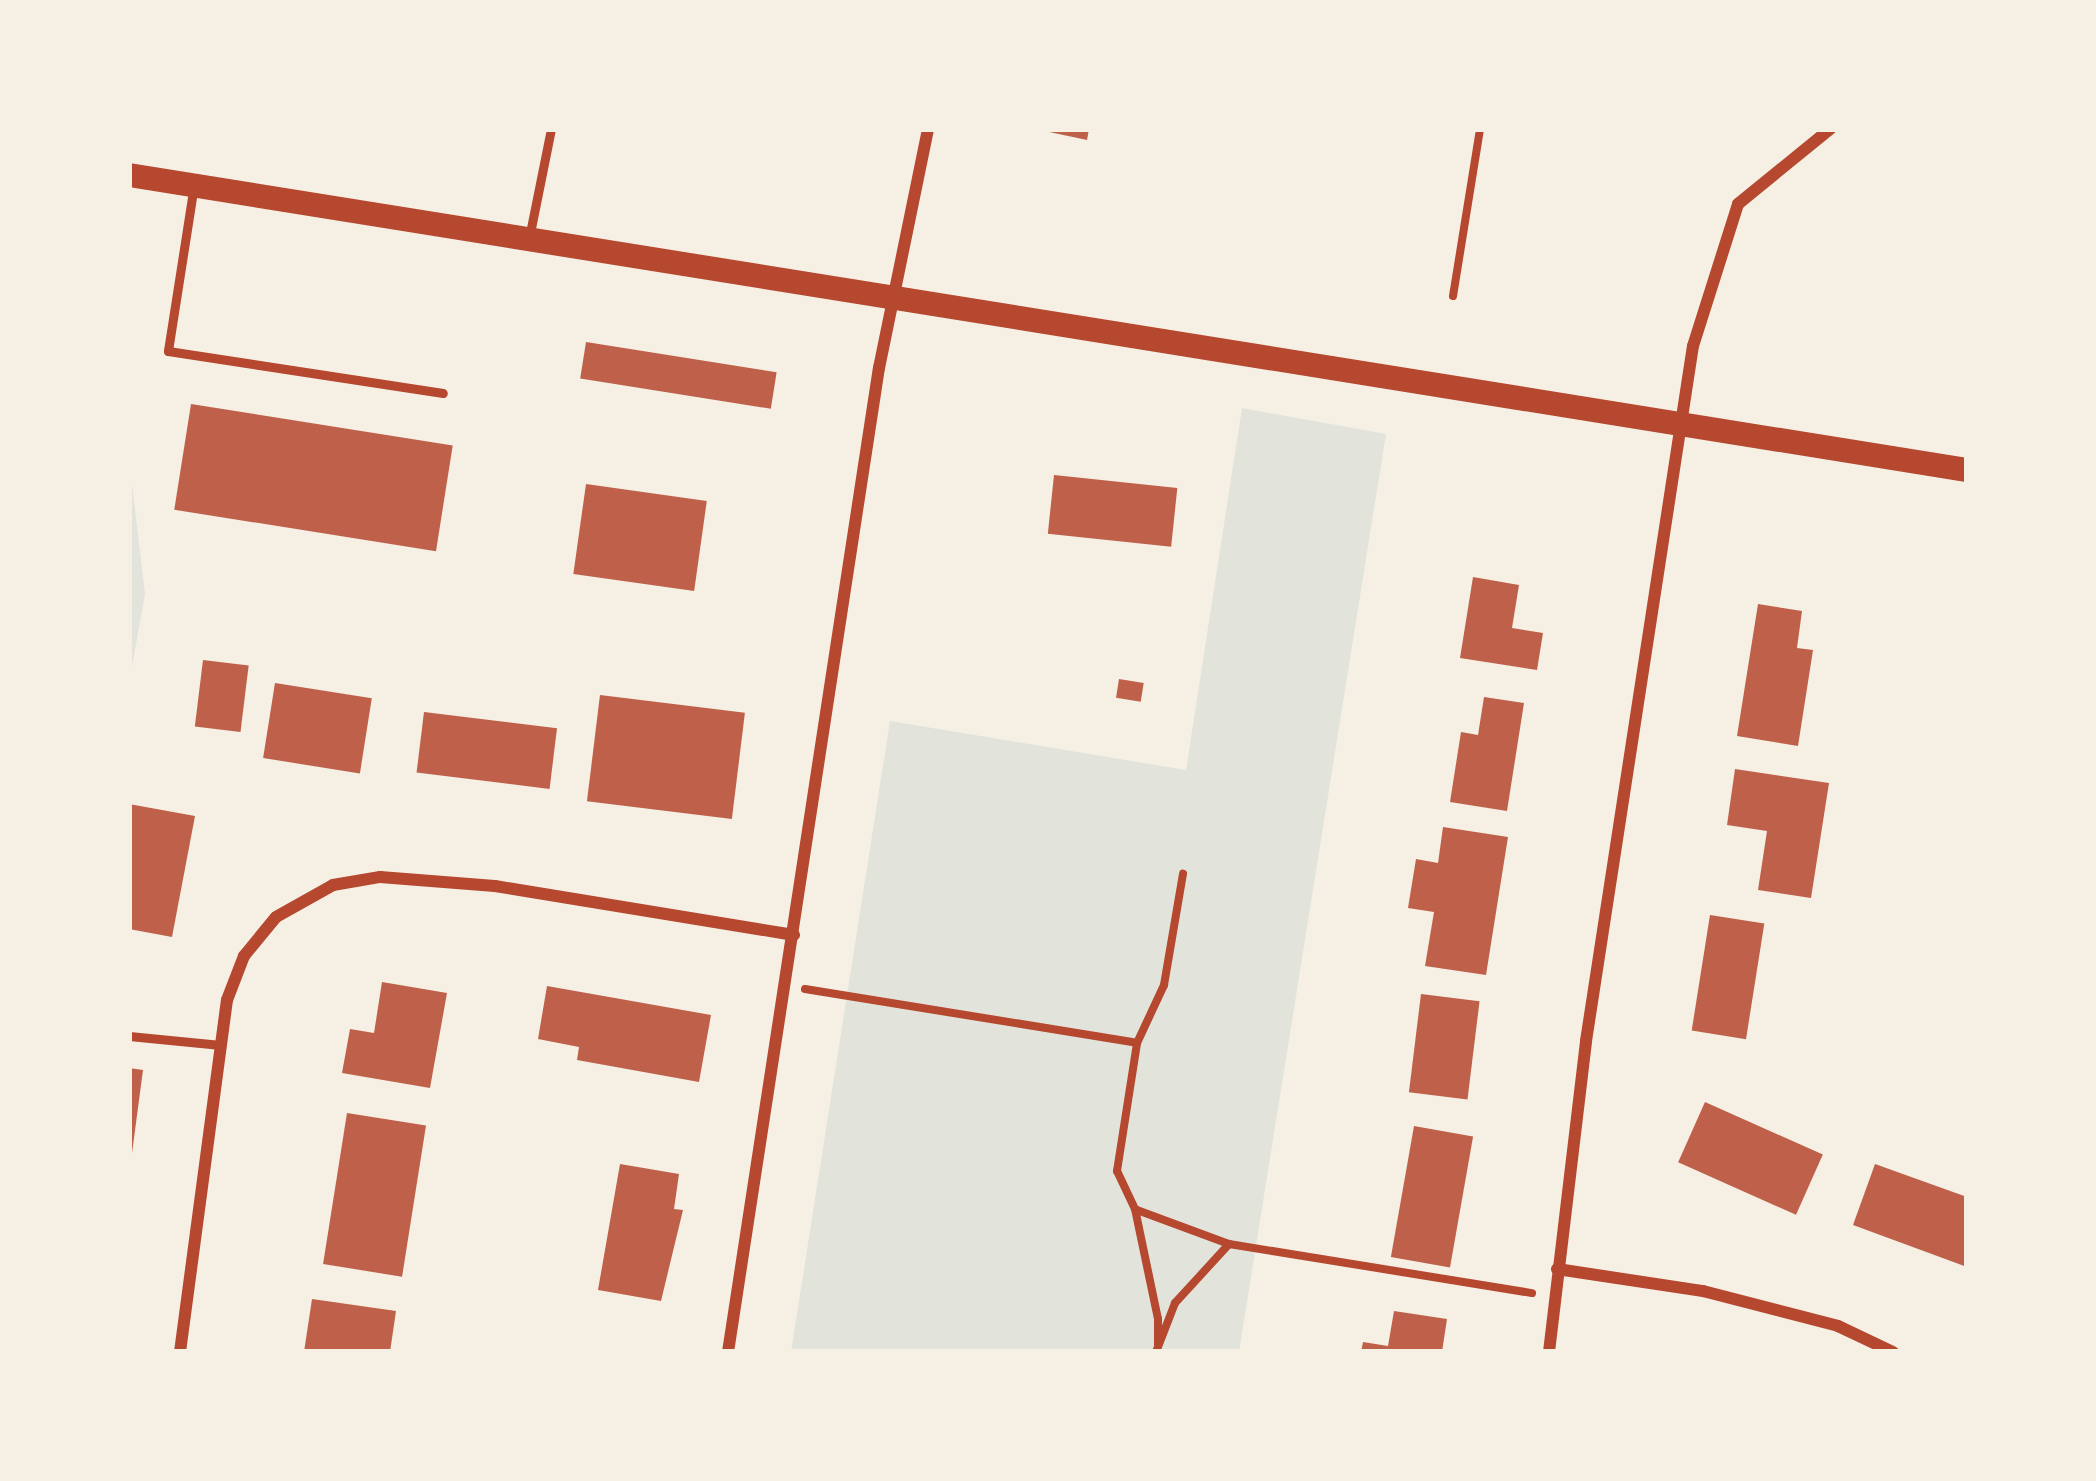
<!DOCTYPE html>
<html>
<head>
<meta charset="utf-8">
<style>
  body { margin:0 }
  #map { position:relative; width:2096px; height:1481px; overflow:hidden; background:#f6efe4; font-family:"Exo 2",sans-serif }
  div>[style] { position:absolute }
  .green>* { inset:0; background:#e2e4dc }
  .building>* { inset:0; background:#bf614a; transform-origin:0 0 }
  .path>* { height:8px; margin:-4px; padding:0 4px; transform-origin:4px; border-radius:4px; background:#b5482f }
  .service>* { height:9px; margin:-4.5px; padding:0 4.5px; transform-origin:4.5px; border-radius:4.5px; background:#b5482f }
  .minor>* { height:12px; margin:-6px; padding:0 6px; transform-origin:6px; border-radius:6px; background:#b5482f }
  .secondary>* { height:24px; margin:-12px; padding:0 12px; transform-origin:12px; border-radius:12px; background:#b5482f }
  span { translate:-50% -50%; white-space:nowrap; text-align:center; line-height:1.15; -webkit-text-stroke:9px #f6efe4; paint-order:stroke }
  .frame { position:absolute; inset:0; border:132px solid #f6efe4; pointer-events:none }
</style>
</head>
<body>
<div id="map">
  <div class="green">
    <i style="clip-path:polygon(1242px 408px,1386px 434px,1239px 1352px,791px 1352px,890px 721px,1186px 770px)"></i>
    <i style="clip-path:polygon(129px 459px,145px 594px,129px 683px)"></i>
  </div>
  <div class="building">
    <i style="clip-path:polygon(1035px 129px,1089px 129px,1087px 140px)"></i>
    <i style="left:586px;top:342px;width:193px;height:37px;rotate:9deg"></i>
    <i style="left:191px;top:404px;width:265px;height:107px;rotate:9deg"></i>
    <i style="left:1054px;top:475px;width:124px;height:59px;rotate:6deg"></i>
    <i style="left:586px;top:484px;width:122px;height:91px;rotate:8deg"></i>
    <i style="clip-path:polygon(1473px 577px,1519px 585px,1512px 628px,1543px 633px,1537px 670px,1460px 658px)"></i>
    <i style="clip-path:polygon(1758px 604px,1802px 611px,1797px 648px,1813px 650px,1798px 746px,1737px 736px)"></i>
    <i style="left:203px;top:660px;width:46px;height:67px;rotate:7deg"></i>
    <i style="left:1119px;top:679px;width:25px;height:19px;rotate:9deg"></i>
    <i style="left:275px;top:683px;width:98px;height:76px;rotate:9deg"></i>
    <i style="left:600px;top:695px;width:146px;height:107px;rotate:7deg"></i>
    <i style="clip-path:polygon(1484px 697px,1524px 703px,1507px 811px,1450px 802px,1461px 732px,1478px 735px)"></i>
    <i style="left:424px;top:712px;width:134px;height:61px;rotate:7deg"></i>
    <i style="clip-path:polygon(1735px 769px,1829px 783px,1811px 898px,1758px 890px,1767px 831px,1727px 825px)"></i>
    <i style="clip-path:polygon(129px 804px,195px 816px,172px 937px,129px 929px)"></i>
    <i style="clip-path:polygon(1443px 827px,1508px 837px,1486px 975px,1425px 966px,1434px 912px,1408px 908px,1416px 859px,1438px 863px)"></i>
    <i style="left:1710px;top:915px;width:55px;height:117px;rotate:9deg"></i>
    <i style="clip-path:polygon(382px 982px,447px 993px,430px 1088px,342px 1073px,350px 1029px,374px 1033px)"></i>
    <i style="clip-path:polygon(547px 986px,711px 1015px,699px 1082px,577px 1060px,579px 1047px,538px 1039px)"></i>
    <i style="left:1421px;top:994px;width:59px;height:99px;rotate:7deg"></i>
    <i style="clip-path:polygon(129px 1068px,143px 1070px,132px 1153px,129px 1153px)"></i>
    <i style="left:1705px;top:1102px;width:129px;height:66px;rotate:24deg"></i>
    <i style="left:347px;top:1113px;width:80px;height:153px;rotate:9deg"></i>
    <i style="left:1414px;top:1126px;width:60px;height:133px;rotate:10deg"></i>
    <i style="clip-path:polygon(620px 1164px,679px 1174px,674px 1209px,683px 1210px,661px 1301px,598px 1290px)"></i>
    <i style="clip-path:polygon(1875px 1164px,1967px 1197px,1967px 1267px,1853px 1225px)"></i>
    <i style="clip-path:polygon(312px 1299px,396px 1311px,390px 1352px,304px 1352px)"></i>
    <i style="clip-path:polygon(1394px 1311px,1447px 1319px,1442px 1352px,1361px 1352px,1363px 1342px,1388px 1346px)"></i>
  </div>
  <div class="path">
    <i style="left:1453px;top:296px;width:169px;rotate:-80.8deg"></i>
    <i style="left:805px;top:989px;width:336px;rotate:9.2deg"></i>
    <i style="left:1137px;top:1210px;width:98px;rotate:20.3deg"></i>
    <i style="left:1229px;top:1244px;width:307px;rotate:9.2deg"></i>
    <i style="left:1158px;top:1344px;width:25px;rotate:-90deg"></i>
    <i style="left:1158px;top:1319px;width:112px;rotate:-101.8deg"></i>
    <i style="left:1135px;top:1209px;width:42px;rotate:-115.3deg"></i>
    <i style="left:1117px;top:1171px;width:130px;rotate:-81.1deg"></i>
    <i style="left:1137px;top:1043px;width:64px;rotate:-65deg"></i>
    <i style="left:1164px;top:985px;width:113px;rotate:-80.3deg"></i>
    <i style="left:1156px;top:1352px;width:53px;rotate:-68.8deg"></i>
    <i style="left:1175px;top:1303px;width:80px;rotate:-47.5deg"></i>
  </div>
  <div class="service">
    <i style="left:193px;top:191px;width:162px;rotate:98.9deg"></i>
    <i style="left:168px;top:351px;width:278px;rotate:8.7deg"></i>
    <i style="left:529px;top:238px;width:111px;rotate:-78.6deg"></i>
    <i style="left:129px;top:1036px;width:92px;rotate:5.6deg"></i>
  </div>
  <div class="minor">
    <i style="left:1557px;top:1269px;width:148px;rotate:8.6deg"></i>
    <i style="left:1703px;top:1291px;width:139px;rotate:14.5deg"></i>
    <i style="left:1838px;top:1326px;width:61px;rotate:25.3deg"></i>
    <i style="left:180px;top:1352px;width:355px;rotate:-82.4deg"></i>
    <i style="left:227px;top:1000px;width:47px;rotate:-68.9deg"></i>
    <i style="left:244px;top:956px;width:50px;rotate:-50.6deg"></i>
    <i style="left:276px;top:917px;width:65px;rotate:-29.3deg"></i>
    <i style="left:333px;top:885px;width:48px;rotate:-9.7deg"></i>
    <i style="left:380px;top:877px;width:115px;rotate:4.5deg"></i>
    <i style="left:495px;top:886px;width:303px;rotate:9.3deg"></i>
    <i style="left:728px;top:1352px;width:996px;rotate:-81.28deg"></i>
    <i style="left:879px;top:368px;width:244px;rotate:-78.4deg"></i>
    <i style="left:1549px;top:1352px;width:313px;rotate:-83.2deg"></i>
    <i style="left:1586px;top:1041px;width:703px;rotate:-81.25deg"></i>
    <i style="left:1693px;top:346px;width:149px;rotate:-72.4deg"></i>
    <i style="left:1738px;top:204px;width:119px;rotate:-39.2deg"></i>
  </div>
  <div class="secondary">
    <i style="left:129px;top:175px;width:1862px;rotate:9.12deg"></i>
  </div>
  <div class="frame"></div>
</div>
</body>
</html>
